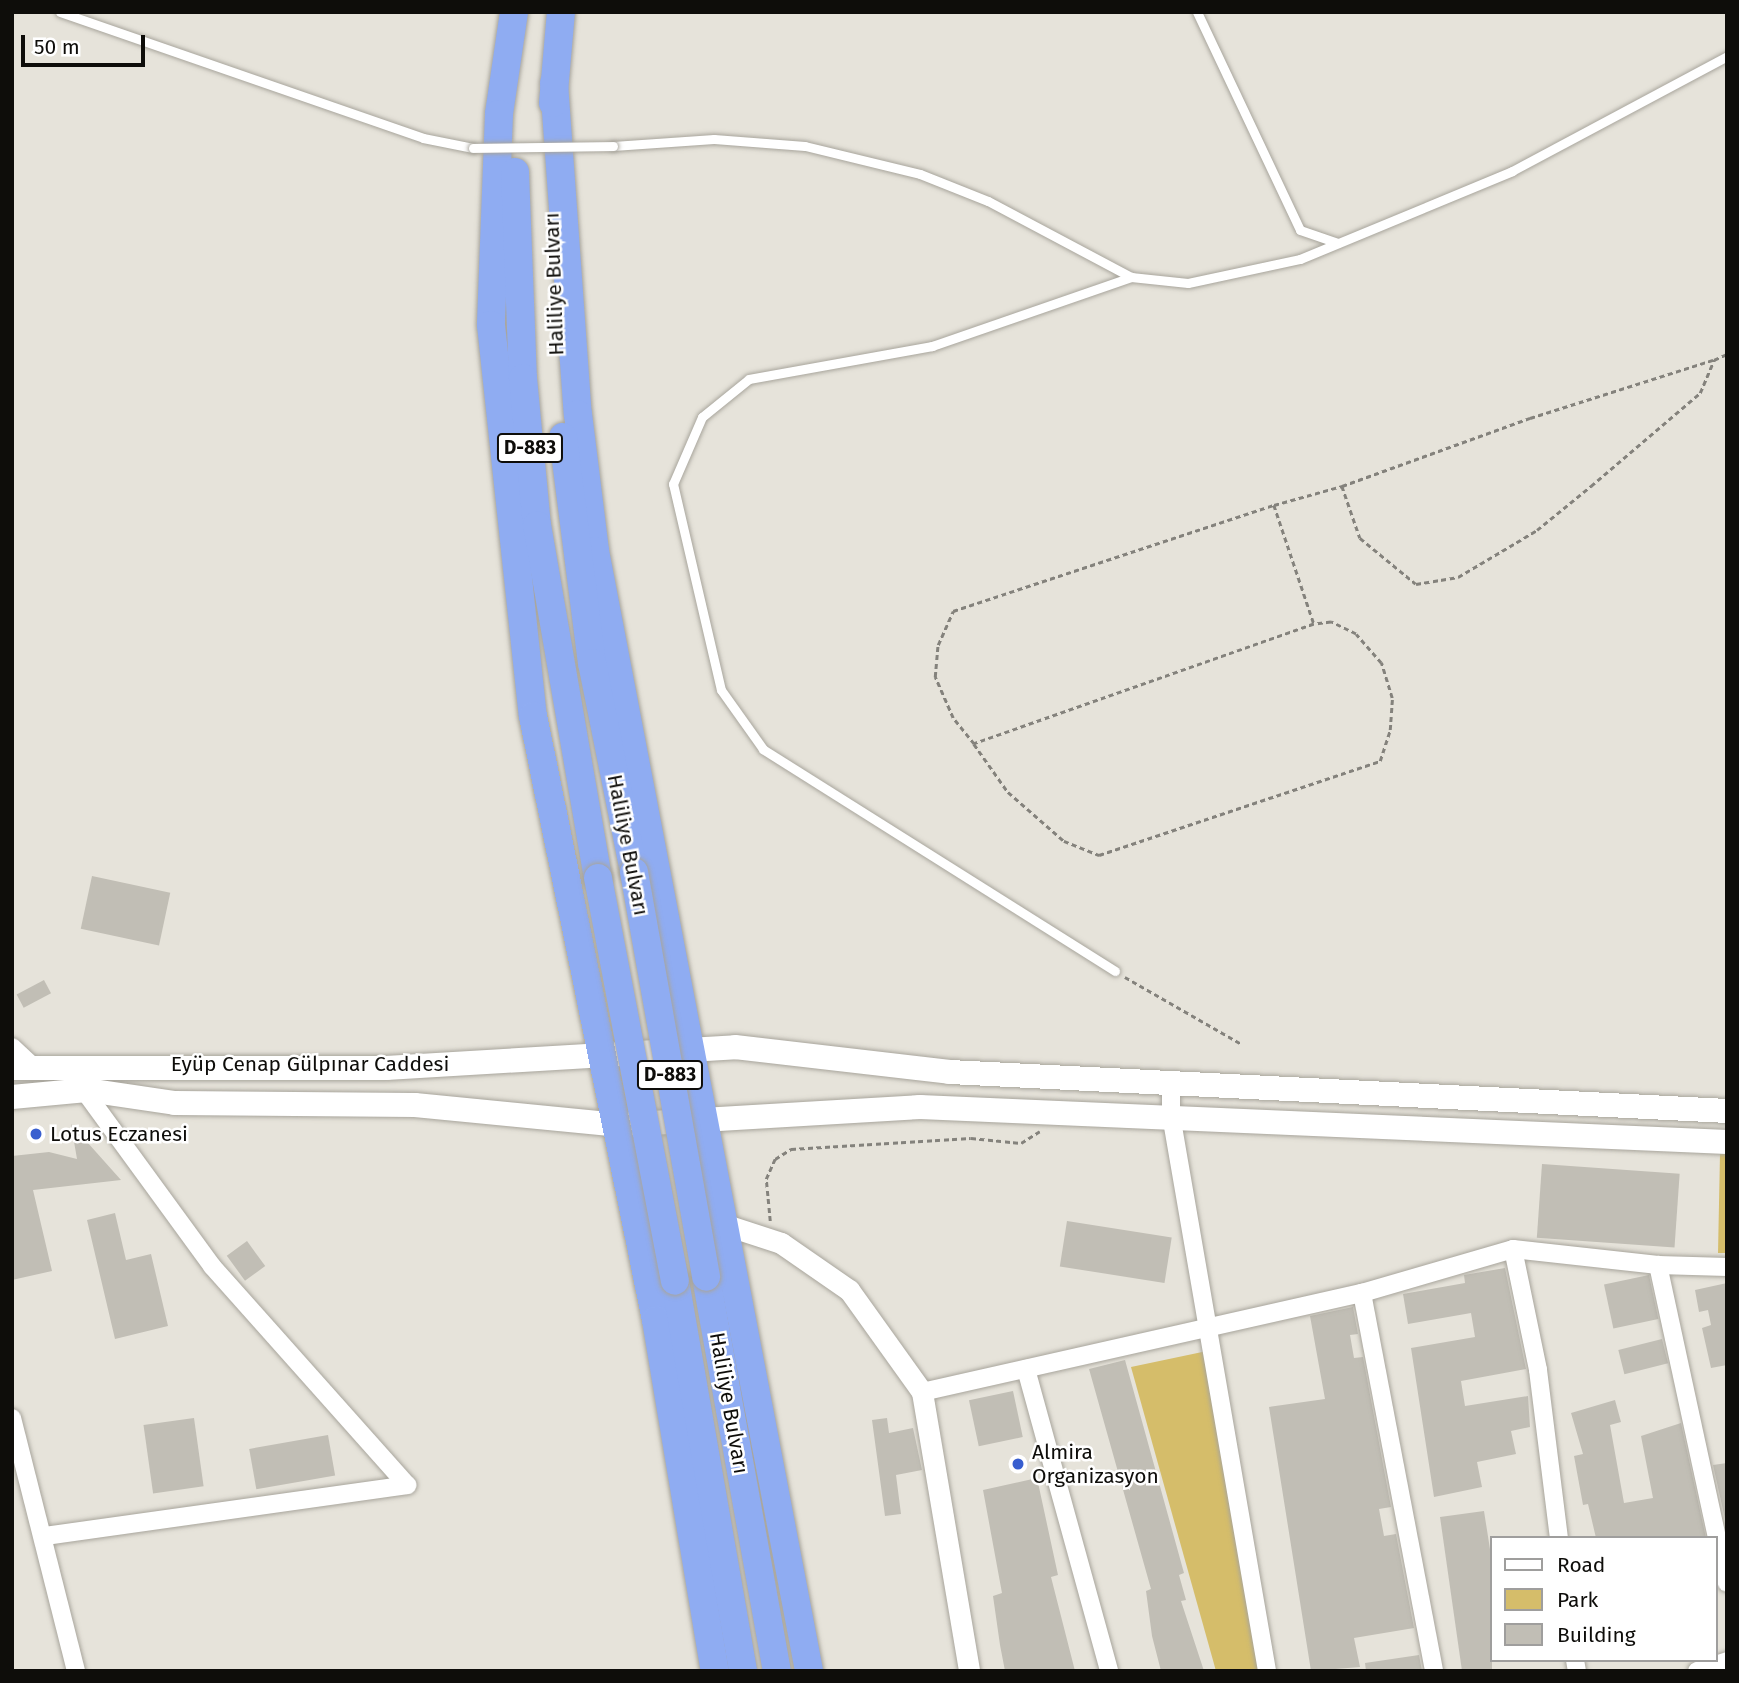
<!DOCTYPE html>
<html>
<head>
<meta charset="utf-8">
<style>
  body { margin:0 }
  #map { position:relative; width:1739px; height:1683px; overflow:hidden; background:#e6e3da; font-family:"Fira Sans",sans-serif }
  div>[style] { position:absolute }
  .green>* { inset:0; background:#d5bd6a }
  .building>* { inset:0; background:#c1beb5; transform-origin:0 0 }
  .path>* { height:2.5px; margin-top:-1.25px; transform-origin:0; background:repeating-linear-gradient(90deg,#84827c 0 5px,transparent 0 8.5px) }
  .roads { filter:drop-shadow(0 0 2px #a8a59c) drop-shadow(0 0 2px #a8a59c) }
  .service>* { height:9px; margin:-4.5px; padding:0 4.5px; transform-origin:4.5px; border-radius:4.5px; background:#fff }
  .minor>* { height:18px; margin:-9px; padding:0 9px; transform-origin:9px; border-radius:9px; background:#fff }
  .tertiary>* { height:21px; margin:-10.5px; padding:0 10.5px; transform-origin:10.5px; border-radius:10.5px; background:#fff }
  .secondary>* { height:24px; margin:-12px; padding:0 12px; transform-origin:12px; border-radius:12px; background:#fff }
  .trunk>* { height:28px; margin:-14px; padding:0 14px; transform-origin:14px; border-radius:14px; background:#8facf2 }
  .bridges { filter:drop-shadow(0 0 2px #a8a59c) drop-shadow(0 0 2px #a8a59c) }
  .service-bridge>* { height:9px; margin:-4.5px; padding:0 4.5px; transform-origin:4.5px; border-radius:4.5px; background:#fff }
  .trunk-bridge>* { height:28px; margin:-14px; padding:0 14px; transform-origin:14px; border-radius:14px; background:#8facf2 }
  .dots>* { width:19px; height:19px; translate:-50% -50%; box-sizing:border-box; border:4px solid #fff; border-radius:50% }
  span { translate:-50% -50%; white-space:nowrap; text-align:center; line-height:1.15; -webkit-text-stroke:5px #fff; paint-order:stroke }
  .shield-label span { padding:2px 5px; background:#fff; border:2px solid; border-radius:5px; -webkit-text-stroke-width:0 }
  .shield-label { font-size:19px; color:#0e0d0a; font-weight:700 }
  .street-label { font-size:21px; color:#0e0d0a }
  .poi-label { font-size:21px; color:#0e0d0a }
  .left { translate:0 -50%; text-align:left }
  .frame { position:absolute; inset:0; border:14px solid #0e0d0a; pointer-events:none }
  .legend { position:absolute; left:1490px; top:1536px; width:228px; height:126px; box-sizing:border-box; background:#fff; border:2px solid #9f9e9d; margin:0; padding:9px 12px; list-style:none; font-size:21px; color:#0e0d0a }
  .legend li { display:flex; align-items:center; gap:14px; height:35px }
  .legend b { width:35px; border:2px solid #9f9e9d }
  .scale { position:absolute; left:21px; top:35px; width:124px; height:32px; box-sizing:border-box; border:4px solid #0e0d0a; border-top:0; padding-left:9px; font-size:21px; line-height:24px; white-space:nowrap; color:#0e0d0a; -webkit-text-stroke:5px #fff; paint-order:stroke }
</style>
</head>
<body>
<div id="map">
  <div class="green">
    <i style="clip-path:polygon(1720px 1154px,1727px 1154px,1727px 1253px,1718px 1253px)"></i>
    <i style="clip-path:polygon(1207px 1351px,1259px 1671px,1216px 1671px,1131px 1367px)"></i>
  </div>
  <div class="building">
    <i style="left:92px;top:876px;width:80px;height:54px;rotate:12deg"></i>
    <i style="left:44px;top:980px;width:15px;height:31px;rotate:62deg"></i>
    <i style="clip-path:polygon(71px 1124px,121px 1180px,33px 1190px,52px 1271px,12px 1280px,12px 1156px,49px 1152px,77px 1159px)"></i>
    <i style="left:1542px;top:1164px;width:138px;height:74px;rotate:4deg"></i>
    <i style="clip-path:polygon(115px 1213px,126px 1260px,151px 1254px,168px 1326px,115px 1339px,87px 1220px)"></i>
    <i style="left:1067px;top:1221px;width:106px;height:46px;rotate:9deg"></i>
    <i style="left:247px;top:1241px;width:31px;height:25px;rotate:54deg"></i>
    <i style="clip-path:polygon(1505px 1268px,1526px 1369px,1461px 1381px,1465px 1406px,1528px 1396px,1530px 1427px,1511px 1431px,1516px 1454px,1477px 1462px,1482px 1487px,1434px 1497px,1411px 1348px,1475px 1337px,1471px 1313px,1408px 1324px,1403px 1294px,1465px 1283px,1464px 1275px)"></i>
    <i style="left:1649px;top:1275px;width:45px;height:46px;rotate:78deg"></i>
    <i style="clip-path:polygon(1727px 1283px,1727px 1365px,1711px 1368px,1702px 1328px,1711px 1325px,1708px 1310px,1699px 1312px,1695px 1290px)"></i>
    <i style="clip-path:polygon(1353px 1307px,1358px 1334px,1350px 1335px,1354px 1358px,1363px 1357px,1391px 1507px,1379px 1509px,1384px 1536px,1396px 1534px,1414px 1628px,1354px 1638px,1360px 1667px,1311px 1671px,1269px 1407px,1325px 1399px,1310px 1316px)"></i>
    <i style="left:1662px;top:1339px;width:25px;height:45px;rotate:76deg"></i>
    <i style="clip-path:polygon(1125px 1360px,1184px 1573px,1179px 1575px,1186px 1600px,1181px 1601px,1204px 1671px,1161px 1671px,1152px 1636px,1146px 1591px,1151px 1589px,1089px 1369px)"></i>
    <i style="left:1013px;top:1391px;width:47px;height:45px;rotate:78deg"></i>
    <i style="clip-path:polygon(1615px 1400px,1621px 1422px,1610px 1425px,1624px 1503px,1653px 1498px,1641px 1436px,1681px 1423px,1706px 1538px,1596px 1538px,1588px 1504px,1583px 1505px,1574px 1456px,1583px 1454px,1571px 1413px)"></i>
    <i style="left:194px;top:1418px;width:69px;height:51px;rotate:82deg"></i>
    <i style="clip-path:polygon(887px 1418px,889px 1433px,913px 1428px,922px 1470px,896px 1475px,901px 1514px,885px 1516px,872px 1420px)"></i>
    <i style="left:328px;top:1435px;width:41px;height:80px;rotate:80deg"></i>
    <i style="clip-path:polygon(1727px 1463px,1727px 1528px,1713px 1465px)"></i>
    <i style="clip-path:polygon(1037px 1478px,1058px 1575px,1051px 1577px,1075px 1671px,1005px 1671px,1000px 1645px,993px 1596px,1002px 1593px,983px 1490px)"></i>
    <i style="clip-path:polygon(1484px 1511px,1492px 1562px,1492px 1671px,1462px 1671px,1440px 1517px)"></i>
    <i style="clip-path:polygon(1419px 1655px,1422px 1671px,1366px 1671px,1365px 1663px)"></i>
  </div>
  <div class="path">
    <i style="left:1342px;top:486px;width:200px;rotate:-19.9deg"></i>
    <i style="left:1530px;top:418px;width:192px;rotate:-17.6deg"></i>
    <i style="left:1274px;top:505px;width:126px;rotate:71.4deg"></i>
    <i style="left:1314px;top:624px;width:361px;rotate:160.6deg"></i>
    <i style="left:974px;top:744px;width:33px;rotate:-129deg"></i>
    <i style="left:953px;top:718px;width:45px;rotate:-113.7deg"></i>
    <i style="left:935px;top:677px;width:32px;rotate:-85deg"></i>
    <i style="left:938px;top:645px;width:37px;rotate:-66deg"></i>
    <i style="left:953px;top:611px;width:338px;rotate:-18.3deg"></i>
    <i style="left:1274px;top:505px;width:71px;rotate:-15.6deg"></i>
    <i style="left:1342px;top:486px;width:55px;rotate:70.9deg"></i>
    <i style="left:1360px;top:538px;width:72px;rotate:39.4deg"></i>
    <i style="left:1416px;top:584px;width:43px;rotate:-9.5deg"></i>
    <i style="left:1458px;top:577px;width:92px;rotate:-30.7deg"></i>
    <i style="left:1537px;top:530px;width:70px;rotate:-39.2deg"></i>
    <i style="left:1591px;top:486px;width:143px;rotate:-40.5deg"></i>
    <i style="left:1700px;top:393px;width:36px;rotate:-67deg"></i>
    <i style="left:1714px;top:360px;width:14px;rotate:-25deg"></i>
    <i style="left:974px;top:744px;width:59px;rotate:54.7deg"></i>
    <i style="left:1008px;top:792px;width:74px;rotate:41.2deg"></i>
    <i style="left:1064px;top:841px;width:38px;rotate:22deg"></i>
    <i style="left:1099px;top:855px;width:296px;rotate:-18.5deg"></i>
    <i style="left:1380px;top:761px;width:33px;rotate:-72deg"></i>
    <i style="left:1390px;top:730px;width:32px;rotate:-86deg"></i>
    <i style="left:1392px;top:698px;width:37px;rotate:-107deg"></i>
    <i style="left:1381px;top:663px;width:38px;rotate:-131deg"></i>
    <i style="left:1356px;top:634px;width:28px;rotate:-154deg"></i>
    <i style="left:1331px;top:622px;width:16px;rotate:173deg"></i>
    <i style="left:1125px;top:977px;width:133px;rotate:29.9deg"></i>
    <i style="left:770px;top:1221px;width:42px;rotate:-95.4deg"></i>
    <i style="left:766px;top:1179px;width:22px;rotate:-66deg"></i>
    <i style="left:775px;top:1159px;width:19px;rotate:-32deg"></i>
    <i style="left:791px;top:1149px;width:180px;rotate:-3.5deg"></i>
    <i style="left:971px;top:1138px;width:50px;rotate:5.7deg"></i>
    <i style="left:1021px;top:1143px;width:22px;rotate:-32deg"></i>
  </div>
  <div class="roads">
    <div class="service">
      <i style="left:60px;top:12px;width:384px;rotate:19.1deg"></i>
      <i style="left:423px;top:138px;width:51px;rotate:11.3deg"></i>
      <i style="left:1197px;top:12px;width:241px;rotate:64.7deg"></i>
      <i style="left:1300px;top:230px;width:40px;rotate:18.9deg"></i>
      <i style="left:613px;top:146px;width:101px;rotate:-4deg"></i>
      <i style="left:714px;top:139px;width:91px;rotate:4.4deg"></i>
      <i style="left:805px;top:146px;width:118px;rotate:13.7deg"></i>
      <i style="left:920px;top:174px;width:73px;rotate:21.7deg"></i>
      <i style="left:988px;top:201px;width:162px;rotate:28deg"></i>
      <i style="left:1131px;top:277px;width:57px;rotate:6deg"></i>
      <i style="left:1188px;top:283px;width:115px;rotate:-12.1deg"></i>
      <i style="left:1300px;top:259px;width:230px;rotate:-22.5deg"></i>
      <i style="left:1512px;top:171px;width:244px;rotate:-28.1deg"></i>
      <i style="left:1115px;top:971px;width:416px;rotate:-147.8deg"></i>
      <i style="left:763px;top:749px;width:72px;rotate:-125.4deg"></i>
      <i style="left:721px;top:690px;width:212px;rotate:-103.1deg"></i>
      <i style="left:673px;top:484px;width:73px;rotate:-66.6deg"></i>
      <i style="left:702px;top:417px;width:60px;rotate:-39deg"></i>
      <i style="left:749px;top:379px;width:186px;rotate:-10.2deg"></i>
      <i style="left:932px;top:346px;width:211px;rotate:-19.1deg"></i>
    </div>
    <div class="minor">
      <i style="left:12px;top:1047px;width:34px;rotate:43deg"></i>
      <i style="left:1171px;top:1084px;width:31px;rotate:90deg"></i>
      <i style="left:1171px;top:1115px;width:564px;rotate:80.2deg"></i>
      <i style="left:1513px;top:1249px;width:124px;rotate:78.3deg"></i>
      <i style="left:1538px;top:1370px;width:169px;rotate:82.9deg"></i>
      <i style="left:1658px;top:1265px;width:325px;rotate:77.8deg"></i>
      <i style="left:1362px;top:1293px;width:385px;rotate:79.2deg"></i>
      <i style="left:1026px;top:1369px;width:313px;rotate:74.6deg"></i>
      <i style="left:922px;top:1392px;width:451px;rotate:-12.7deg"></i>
      <i style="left:1362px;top:1293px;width:157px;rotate:-16.2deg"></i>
      <i style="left:1513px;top:1249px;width:146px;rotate:6.3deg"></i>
      <i style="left:1658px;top:1265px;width:69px;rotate:1.7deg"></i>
      <i style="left:12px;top:1418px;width:261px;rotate:75.8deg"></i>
      <i style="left:45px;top:1536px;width:366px;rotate:-8deg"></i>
      <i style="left:407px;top:1485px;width:293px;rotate:-131.7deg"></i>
      <i style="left:212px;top:1266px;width:220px;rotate:-126.1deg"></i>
      <i style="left:1575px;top:1660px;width:11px;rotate:80deg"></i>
      <i style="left:1697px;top:1671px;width:32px;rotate:-18deg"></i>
    </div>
    <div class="tertiary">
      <i style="left:726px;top:1225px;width:58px;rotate:18.1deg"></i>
      <i style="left:781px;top:1243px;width:83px;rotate:34.7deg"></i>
      <i style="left:849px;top:1290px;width:125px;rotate:54.4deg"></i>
      <i style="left:922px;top:1392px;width:283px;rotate:80.4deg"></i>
    </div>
    <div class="secondary">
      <i style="left:12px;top:1068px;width:374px"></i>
      <i style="left:386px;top:1068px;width:350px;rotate:-3.4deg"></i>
      <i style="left:735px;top:1047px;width:216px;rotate:6.6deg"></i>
      <i style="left:950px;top:1072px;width:778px;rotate:2.87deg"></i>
      <i style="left:12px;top:1097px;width:75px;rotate:-5.3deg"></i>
      <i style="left:87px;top:1090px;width:89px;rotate:8.4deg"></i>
      <i style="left:175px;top:1103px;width:240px;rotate:0.5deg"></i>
      <i style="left:415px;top:1105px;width:204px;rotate:5.6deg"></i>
      <i style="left:618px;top:1125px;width:303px;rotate:-3.4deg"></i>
      <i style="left:920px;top:1107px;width:808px;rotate:2.48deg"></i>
    </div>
    <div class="trunk">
      <i style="left:514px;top:12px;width:103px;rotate:98.4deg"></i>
      <i style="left:499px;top:114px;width:211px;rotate:92.2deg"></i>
      <i style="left:491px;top:325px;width:393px;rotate:83.9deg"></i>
      <i style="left:533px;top:716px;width:616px;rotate:78.49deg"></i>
      <i style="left:656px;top:1320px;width:356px;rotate:80.5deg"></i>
      <i style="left:554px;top:83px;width:332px;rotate:85.9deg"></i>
      <i style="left:578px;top:414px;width:138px;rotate:82.9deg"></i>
      <i style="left:595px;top:551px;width:1140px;rotate:79.18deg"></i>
      <i style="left:553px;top:103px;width:91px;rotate:-85deg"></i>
      <i style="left:515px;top:172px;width:206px;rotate:87.8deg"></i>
      <i style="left:523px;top:378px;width:148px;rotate:84.6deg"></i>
      <i style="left:537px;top:525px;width:358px;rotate:80.2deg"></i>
      <i style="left:563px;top:437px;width:228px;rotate:82.7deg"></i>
      <i style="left:592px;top:663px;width:213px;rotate:78.6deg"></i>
      <i style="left:706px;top:1277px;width:400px;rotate:79.8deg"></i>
      <i style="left:675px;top:1281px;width:396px;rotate:80.1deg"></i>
    </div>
  </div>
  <div class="bridges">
    <div class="service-bridge">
      <i style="left:473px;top:148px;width:140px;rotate:-0.8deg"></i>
    </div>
    <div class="trunk-bridge">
      <i style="left:634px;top:872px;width:411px;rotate:79.9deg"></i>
      <i style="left:598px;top:878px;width:410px;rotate:79.2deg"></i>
    </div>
  </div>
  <div class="dots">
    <i style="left:36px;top:1134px;background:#385ecf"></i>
    <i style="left:1018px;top:1464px;background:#385ecf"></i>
  </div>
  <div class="shield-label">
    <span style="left:530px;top:448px">D-883</span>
    <span style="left:670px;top:1075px">D-883</span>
  </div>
  <div class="street-label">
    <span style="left:554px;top:284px;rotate:-92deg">Haliliye Bulvarı</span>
    <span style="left:628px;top:845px;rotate:79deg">Haliliye Bulvarı</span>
    <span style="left:310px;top:1064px">Eyüp Cenap Gülpınar Caddesi</span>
    <span style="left:729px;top:1403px;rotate:80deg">Haliliye Bulvarı</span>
  </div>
  <div class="poi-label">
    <span class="left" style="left:50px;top:1134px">Lotus Eczanesi</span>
    <span class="left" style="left:1032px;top:1464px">Almira<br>Organizasyon</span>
  </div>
  <div class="frame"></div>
  <ul class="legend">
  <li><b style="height:9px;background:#fff"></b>Road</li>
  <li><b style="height:19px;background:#d5bd6a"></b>Park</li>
  <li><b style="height:19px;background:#c1beb5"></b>Building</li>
  </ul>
  <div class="scale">50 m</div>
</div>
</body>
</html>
